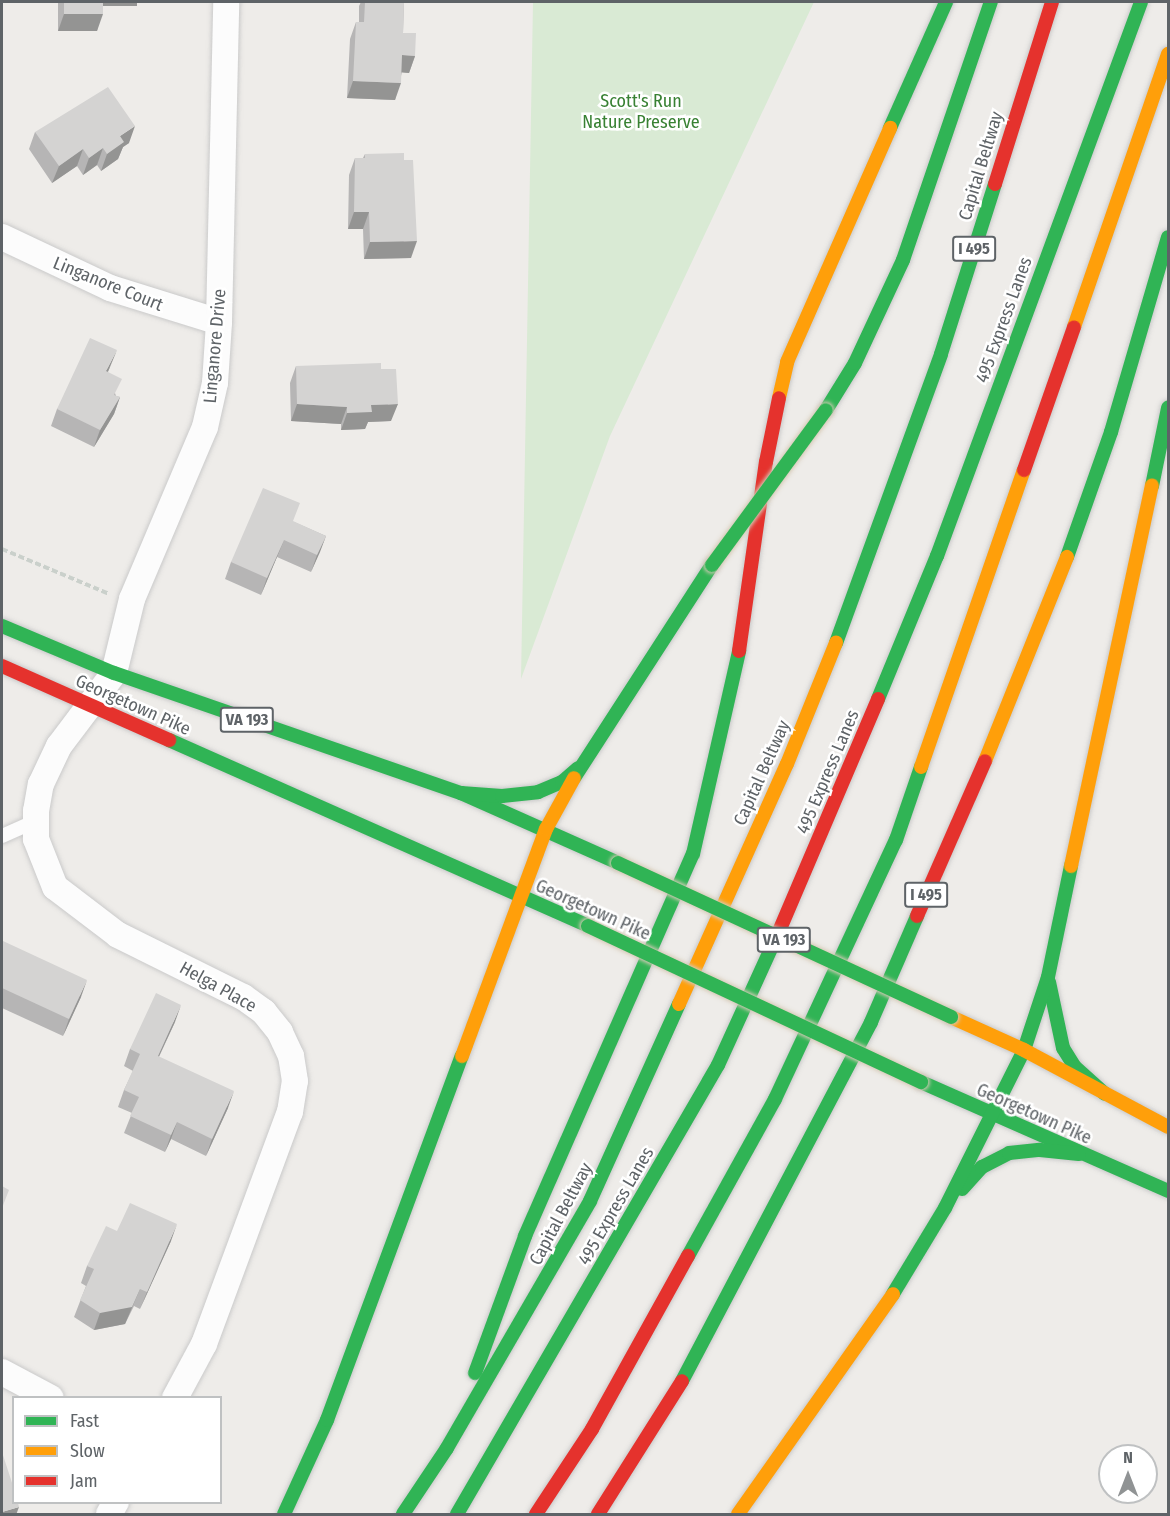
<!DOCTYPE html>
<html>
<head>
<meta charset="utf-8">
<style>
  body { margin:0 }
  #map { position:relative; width:1170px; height:1516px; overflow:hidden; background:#eeece9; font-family:"Fira Sans Condensed",sans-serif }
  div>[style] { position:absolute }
  .green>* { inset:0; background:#d9ead4 }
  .path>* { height:4px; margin-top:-2px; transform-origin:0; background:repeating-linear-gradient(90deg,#cad0cb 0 6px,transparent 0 9px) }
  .roads { filter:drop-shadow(0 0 2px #cacaca) drop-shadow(0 0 2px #cacaca) }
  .lane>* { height:14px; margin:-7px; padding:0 7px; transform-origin:7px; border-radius:7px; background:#fcfcfc }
  .street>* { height:26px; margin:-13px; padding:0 13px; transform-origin:13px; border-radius:13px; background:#fcfcfc }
  .fast>* { height:14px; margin:-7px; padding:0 7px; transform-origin:7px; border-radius:7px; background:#30b455 }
  .slow>* { height:14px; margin:-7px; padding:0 7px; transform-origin:7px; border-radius:7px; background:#ff9f0a }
  .jam>* { height:14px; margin:-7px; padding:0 7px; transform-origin:7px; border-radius:7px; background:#e5322d }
  .bridges { filter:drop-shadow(0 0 2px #d6cab7) drop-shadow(0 0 2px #d6cab7) }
  .fast-bridge>* { height:14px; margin:-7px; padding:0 7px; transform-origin:7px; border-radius:7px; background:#30b455 }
  .wall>* { inset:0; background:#b6b5b5 }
  .shaded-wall>* { inset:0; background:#949493; transform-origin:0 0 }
  .building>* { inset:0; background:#d4d3d2; transform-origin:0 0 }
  span { translate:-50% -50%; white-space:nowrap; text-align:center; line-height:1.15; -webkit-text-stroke:5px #fff; paint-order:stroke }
  .shield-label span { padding:2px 4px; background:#fff; border:2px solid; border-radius:4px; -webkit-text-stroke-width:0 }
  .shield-label { font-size:16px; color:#5e6367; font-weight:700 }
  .park-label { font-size:18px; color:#388133 }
  .street-label { font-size:18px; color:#5e6367 }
  .frame { position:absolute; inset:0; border:3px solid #5e6367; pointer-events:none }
  .legend { position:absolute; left:12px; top:1396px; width:210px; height:108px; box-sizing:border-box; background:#fff; border:2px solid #bfc1c2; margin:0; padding:8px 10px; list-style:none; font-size:18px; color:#5e6367 }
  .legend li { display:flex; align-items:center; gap:12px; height:30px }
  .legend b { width:30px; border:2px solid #bfc1c2 }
  .north { position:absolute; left:1098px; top:1444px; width:60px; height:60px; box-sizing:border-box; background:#fff; border:2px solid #bfc1c2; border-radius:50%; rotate:0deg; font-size:16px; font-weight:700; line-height:24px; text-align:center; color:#5e6367 }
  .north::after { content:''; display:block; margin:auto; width:21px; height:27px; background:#909394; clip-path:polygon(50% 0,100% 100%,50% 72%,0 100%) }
</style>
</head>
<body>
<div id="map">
  <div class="green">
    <i style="clip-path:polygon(533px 2px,814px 2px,610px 436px,521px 679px)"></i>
  </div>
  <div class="path">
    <i style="left:2px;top:549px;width:116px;rotate:22.8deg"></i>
  </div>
  <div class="roads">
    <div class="lane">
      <i style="left:2px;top:836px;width:37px;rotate:-24deg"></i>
    </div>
    <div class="street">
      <i style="left:2px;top:237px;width:119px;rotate:25.3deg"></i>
      <i style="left:110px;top:288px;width:114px;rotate:17.3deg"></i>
      <i style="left:2px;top:1372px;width:55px;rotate:28deg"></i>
      <i style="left:175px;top:1398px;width:61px;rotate:-61.8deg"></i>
      <i style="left:204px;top:1344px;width:247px;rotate:-69.7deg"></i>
      <i style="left:290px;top:1112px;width:31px;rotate:-81deg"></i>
      <i style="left:295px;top:1081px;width:25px;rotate:-99deg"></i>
      <i style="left:291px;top:1056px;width:26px;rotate:-115deg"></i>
      <i style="left:280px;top:1032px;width:26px;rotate:-129deg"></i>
      <i style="left:264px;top:1012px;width:26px;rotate:-144deg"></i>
      <i style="left:243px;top:997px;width:140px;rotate:-153.6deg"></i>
      <i style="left:118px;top:935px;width:79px;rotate:-142.7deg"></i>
      <i style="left:55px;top:887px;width:52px;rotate:-111.6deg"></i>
      <i style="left:36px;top:839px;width:28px;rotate:-90deg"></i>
      <i style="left:36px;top:811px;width:27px;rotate:-80deg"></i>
      <i style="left:41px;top:784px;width:42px;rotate:-64.7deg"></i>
      <i style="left:59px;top:746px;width:91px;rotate:-53deg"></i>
      <i style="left:114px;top:673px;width:76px;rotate:-76.3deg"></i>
      <i style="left:132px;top:599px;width:187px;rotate:-67deg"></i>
      <i style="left:205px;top:427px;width:45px;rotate:-77.2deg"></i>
      <i style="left:215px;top:383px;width:61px;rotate:-86.2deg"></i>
      <i style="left:219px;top:322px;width:320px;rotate:-88.7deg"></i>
      <i style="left:109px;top:1514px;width:14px;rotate:-60deg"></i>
    </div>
    <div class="fast">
      <i style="left:890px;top:128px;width:138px;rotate:-66deg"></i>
      <i style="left:826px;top:410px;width:55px;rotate:-58.3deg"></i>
      <i style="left:855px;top:363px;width:114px;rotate:-65deg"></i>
      <i style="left:903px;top:260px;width:273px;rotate:-71.2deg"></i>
      <i style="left:1152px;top:486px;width:80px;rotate:-78.4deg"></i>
      <i style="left:1067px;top:557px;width:133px;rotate:-70.6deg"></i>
      <i style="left:1111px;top:432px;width:203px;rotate:-73.7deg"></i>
      <i style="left:2px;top:626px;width:121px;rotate:22.8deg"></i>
      <i style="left:114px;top:673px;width:367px;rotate:19.1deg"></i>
      <i style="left:461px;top:793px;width:172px;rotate:24deg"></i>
      <i style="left:836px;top:643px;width:307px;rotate:-70deg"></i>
      <i style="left:941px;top:354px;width:178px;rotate:-72.4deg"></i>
      <i style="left:878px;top:699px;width:155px;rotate:-67.6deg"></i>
      <i style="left:937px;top:556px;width:590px;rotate:-69.78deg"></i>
      <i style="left:169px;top:740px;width:458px;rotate:23.9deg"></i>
      <i style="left:574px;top:778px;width:254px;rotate:-57.1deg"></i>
      <i style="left:461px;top:793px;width:41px;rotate:4.2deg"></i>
      <i style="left:502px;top:796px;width:36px;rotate:-6deg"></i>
      <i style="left:538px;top:792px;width:26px;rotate:-23deg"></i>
      <i style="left:562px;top:782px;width:21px;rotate:-41deg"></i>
      <i style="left:1049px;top:982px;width:67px;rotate:78deg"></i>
      <i style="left:1063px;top:1048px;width:22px;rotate:58deg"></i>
      <i style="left:1075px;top:1067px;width:40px;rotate:42deg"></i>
      <i style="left:921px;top:1082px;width:270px;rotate:23.8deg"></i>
      <i style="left:962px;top:1189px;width:30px;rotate:-48deg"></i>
      <i style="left:982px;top:1167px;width:30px;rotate:-27deg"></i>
      <i style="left:1009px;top:1153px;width:31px;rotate:-6deg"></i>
      <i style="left:1040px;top:1150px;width:39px;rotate:6deg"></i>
      <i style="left:688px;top:1256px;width:179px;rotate:-61deg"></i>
      <i style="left:775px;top:1099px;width:286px;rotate:-65deg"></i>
      <i style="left:896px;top:840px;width:77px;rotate:-71.1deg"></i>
      <i style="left:893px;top:1294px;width:100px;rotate:-58.8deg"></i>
      <i style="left:945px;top:1208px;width:177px;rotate:-63.4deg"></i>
      <i style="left:1024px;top:1050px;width:77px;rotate:-71.8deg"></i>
      <i style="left:1048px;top:977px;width:113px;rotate:-78.3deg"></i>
      <i style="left:475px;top:1373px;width:146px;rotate:-69.9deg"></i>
      <i style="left:525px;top:1236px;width:417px;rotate:-66.3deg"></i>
      <i style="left:693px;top:854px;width:208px;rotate:-77.2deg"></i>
      <i style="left:682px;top:1381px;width:406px;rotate:-62.2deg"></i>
      <i style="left:871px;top:1022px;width:116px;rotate:-66.5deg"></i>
      <i style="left:284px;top:1514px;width:103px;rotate:-65.4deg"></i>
      <i style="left:327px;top:1420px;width:388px;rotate:-69.7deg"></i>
      <i style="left:403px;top:1514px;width:79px;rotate:-56.3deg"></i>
      <i style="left:447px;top:1448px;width:285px;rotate:-59.9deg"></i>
      <i style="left:590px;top:1201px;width:216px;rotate:-65.7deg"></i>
      <i style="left:457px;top:1514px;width:519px;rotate:-59.83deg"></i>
      <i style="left:718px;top:1065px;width:149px;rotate:-65.5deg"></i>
    </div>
    <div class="slow">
      <i style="left:1074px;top:327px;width:289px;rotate:-71deg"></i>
      <i style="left:779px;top:398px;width:37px;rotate:-77deg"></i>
      <i style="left:787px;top:362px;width:256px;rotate:-66.2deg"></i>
      <i style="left:985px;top:761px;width:220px;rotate:-68.1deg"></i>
      <i style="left:921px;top:767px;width:314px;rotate:-70.9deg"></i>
      <i style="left:1071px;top:866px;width:389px;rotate:-78deg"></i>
      <i style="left:679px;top:1004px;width:263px;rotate:-65.8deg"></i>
      <i style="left:787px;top:764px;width:131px;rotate:-68deg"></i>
      <i style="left:951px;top:1017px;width:80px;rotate:24.3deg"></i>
      <i style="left:1024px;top:1050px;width:163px;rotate:28.1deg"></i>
      <i style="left:462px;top:1056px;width:242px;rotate:-69.7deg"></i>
      <i style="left:546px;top:829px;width:58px;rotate:-61.2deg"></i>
      <i style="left:738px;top:1514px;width:269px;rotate:-54.8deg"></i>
    </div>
    <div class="jam">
      <i style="left:995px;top:184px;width:191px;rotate:-72.6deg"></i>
      <i style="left:1024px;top:470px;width:151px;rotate:-70.7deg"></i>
      <i style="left:739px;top:651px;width:191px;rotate:-81.9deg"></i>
      <i style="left:766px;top:462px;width:65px;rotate:-78.5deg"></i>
      <i style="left:2px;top:666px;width:183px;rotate:23.9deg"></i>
      <i style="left:917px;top:916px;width:169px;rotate:-66.3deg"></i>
      <i style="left:780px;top:929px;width:250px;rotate:-66.9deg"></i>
      <i style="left:536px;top:1514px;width:102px;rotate:-56.6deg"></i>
      <i style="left:592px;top:1429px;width:198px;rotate:-61deg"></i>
      <i style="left:598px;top:1514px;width:157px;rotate:-57.7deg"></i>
    </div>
  </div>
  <div class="bridges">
    <div class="fast-bridge">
      <i style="left:712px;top:565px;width:192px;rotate:-53.7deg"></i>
      <i style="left:618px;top:863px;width:367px;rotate:24.8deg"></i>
      <i style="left:588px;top:926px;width:368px;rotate:25.1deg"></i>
    </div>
  </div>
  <div class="wall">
    <i style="clip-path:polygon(58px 2px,137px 2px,135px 6px,103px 6px,97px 31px,58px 31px)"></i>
    <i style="clip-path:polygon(361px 2px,404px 2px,403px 33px,415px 56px,409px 73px,402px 72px,395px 100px,347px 98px,350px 39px,356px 22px,359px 22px,359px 6px)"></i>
    <i style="clip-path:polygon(35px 132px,129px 143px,123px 147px,118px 159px,101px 171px,97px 165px,83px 175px,77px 166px,52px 183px,29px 149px)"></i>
    <i style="clip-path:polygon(365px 154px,411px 258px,364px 259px,363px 229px,348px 229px,349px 175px,355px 158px,363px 158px)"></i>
    <i style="clip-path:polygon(296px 366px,381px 369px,391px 421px,368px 422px,365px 429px,341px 430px,341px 424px,291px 421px,290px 383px)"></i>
    <i style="clip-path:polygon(110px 367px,108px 372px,116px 396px,120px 397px,114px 414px,94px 447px,51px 426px,57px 409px)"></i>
    <i style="clip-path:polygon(294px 522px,326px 536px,311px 572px,277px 557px,261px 595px,225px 579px,231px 562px)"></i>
    <i style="clip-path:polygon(2px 943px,81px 997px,63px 1036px,2px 1008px)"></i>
    <i style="clip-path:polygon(175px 1022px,159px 1057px,228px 1108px,206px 1156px,171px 1139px,165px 1152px,124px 1133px,132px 1113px,118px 1107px,124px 1090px,133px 1071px,124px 1066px,130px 1049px)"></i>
    <i style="clip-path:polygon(117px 1231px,171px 1241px,140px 1309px,134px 1306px,125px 1324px,94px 1330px,74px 1317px,86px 1286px,81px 1283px,87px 1266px)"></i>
  </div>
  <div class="shaded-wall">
    <i style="left:98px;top:2px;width:39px;height:4px"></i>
    <i style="clip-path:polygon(64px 14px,103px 14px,97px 31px,58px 31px)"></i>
    <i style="clip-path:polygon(402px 55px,415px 56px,409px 73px,396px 72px)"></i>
    <i style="clip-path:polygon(353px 81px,401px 83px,395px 100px,347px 98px)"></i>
    <i style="clip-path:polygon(135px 126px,129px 143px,123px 147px,118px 159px,101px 171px,107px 154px,120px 136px)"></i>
    <i style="clip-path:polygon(103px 148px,97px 165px,83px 175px,89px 158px)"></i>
    <i style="clip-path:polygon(83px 149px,77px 166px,52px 183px,59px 166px)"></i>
    <i style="clip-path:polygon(354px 212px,369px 212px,363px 229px,348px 229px)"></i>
    <i style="clip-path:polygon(417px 241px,411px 258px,364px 259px,370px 242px)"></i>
    <i style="clip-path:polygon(117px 350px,110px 367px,100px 388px,106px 371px)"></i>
    <i style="clip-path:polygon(120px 397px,114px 414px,94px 447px,100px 430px)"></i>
    <i style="clip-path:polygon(297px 404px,347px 407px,341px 424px,291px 421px)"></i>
    <i style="clip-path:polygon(398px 404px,391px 421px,368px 422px,365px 429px,341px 430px,347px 413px,371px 405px)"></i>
    <i style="clip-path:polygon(326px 536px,320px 552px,311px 572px,317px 555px)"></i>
    <i style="clip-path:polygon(284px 540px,277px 557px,261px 595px,267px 578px)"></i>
    <i style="clip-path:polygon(87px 980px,81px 997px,63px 1036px,69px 1019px)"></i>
    <i style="clip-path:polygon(181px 1005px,175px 1022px,151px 1073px,158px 1056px)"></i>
    <i style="clip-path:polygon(234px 1091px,228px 1108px,206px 1156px,212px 1139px)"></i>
    <i style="clip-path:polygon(177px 1122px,171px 1139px,165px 1152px,171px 1135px)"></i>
    <i style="clip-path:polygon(177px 1224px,171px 1241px,140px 1309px,147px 1292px)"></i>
    <i style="clip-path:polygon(140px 1289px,125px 1324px,94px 1330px,100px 1313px)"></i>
    <i style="clip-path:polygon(19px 1507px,16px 1515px,2px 1515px,2px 1512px)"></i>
  </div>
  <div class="building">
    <i style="left:64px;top:2px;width:39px;height:12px"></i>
    <i style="clip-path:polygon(365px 2px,404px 2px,403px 33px,416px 33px,415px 56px,402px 55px,401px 83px,353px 81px,356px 22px,364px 22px)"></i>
    <i style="clip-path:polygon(108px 87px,135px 126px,120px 136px,124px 142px,107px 154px,103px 148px,89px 158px,83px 149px,59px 166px,35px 132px)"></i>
    <i style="clip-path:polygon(404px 153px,404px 160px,413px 160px,417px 241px,370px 242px,369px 212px,354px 212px,355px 158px,365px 158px,365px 154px)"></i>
    <i style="clip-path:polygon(90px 338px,117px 350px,106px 371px,122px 379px,114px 395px,120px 397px,100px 430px,57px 409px)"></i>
    <i style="clip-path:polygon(381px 363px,381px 369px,396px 369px,398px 404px,371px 405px,372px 412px,347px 413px,347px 407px,297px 404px,296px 366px)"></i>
    <i style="clip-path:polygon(263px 488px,300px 503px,293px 521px,326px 536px,317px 555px,284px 540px,267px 578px,231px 562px)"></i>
    <i style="clip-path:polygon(3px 941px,87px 980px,69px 1019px,2px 988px,2px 943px)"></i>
    <i style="clip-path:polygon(156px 993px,181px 1005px,158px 1056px,234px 1091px,212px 1139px,177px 1122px,171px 1135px,130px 1116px,139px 1097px,124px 1090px,140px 1054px,130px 1049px)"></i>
    <i style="clip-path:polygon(2px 1186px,9px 1190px,2px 1208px)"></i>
    <i style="clip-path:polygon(130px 1203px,177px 1224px,147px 1292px,140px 1289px,132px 1307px,100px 1313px,80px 1300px,94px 1269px,87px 1266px,106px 1226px,117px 1231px)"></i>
    <i style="clip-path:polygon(2px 1452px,14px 1489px,14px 1503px,18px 1503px,19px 1507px,2px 1512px)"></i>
  </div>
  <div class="shield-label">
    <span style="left:974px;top:249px">I 495</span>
    <span style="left:247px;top:720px">VA 193</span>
    <span style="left:926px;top:895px">I 495</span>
    <span style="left:784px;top:940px">VA 193</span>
  </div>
  <div class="park-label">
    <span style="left:641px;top:112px">Scott's Run<br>Nature Preserve</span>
  </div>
  <div class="street-label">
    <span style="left:981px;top:166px;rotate:-73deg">Capital Beltway</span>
    <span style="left:108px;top:284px;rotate:22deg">Linganore Court</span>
    <span style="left:1004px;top:320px;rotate:-70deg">495 Express Lanes</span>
    <span style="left:215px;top:346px;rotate:-85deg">Linganore Drive</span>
    <span style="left:133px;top:705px;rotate:24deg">Georgetown Pike</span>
    <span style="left:828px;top:772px;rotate:-67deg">495 Express Lanes</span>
    <span style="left:762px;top:773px;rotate:-66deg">Capital Beltway</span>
    <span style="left:593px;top:910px;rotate:24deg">Georgetown Pike</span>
    <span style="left:218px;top:987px;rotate:29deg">Helga Place</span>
    <span style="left:1034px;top:1114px;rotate:24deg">Georgetown Pike</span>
    <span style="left:616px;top:1206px;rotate:-60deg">495 Express Lanes</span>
    <span style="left:561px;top:1214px;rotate:-62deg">Capital Beltway</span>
  </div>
  <div class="frame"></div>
  <ul class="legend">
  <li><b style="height:8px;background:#30b455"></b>Fast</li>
  <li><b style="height:8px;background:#ff9f0a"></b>Slow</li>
  <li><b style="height:8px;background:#e5322d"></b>Jam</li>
  </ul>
  <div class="north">N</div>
</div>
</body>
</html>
